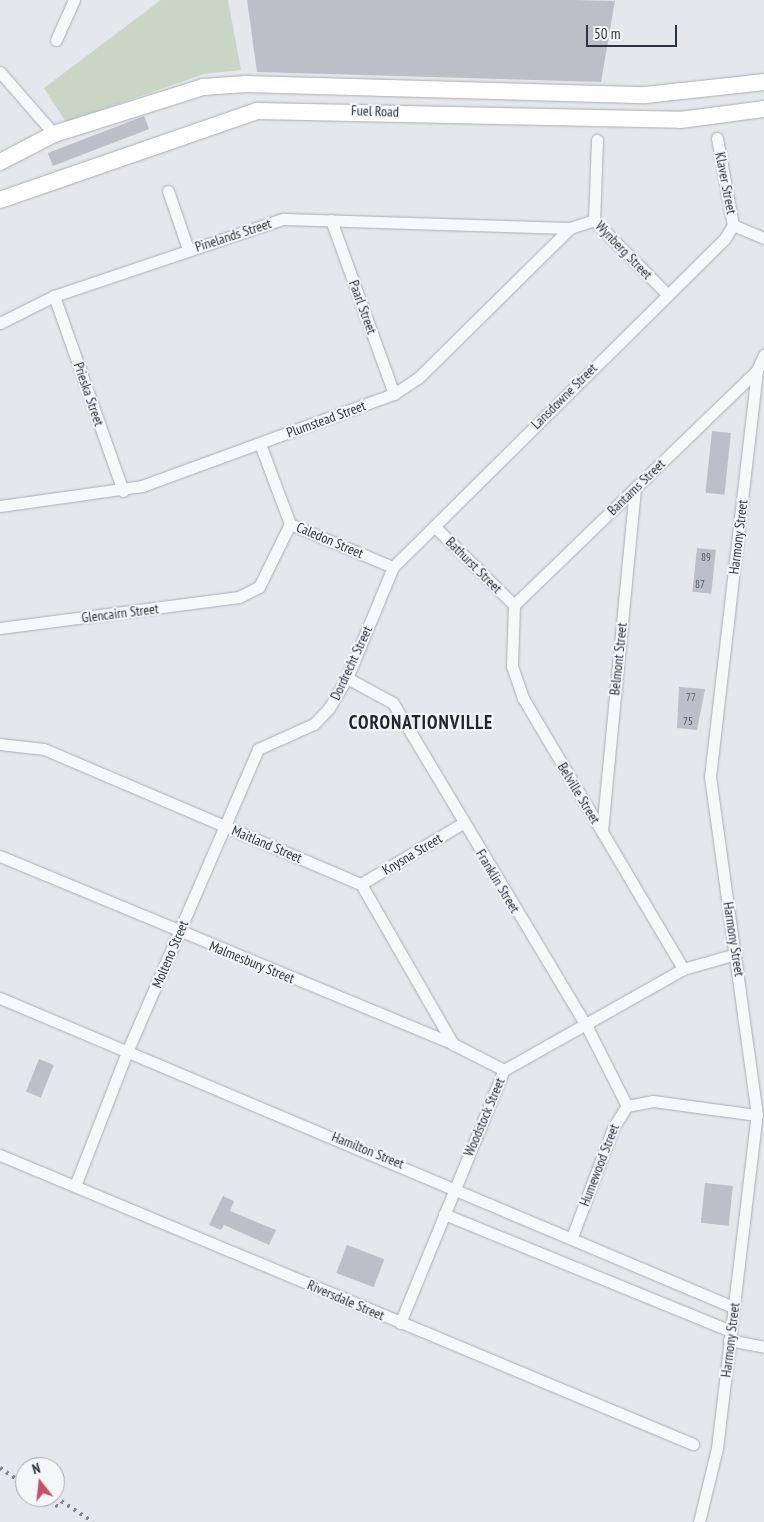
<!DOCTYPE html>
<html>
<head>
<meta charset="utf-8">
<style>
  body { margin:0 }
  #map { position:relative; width:764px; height:1522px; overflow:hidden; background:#e4e7eb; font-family:"PT Sans Narrow",sans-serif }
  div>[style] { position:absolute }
  .green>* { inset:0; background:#c9d5c5 }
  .building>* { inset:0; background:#bbc0c8; transform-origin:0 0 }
  .roads { filter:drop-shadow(0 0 1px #a9aeb5) drop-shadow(0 0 1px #a9aeb5) }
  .street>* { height:11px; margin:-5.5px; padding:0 5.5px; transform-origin:5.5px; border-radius:5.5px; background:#f7f8f9 }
  .secondary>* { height:16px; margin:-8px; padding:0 8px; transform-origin:8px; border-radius:8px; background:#fff }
  .rail>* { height:4px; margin-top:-2px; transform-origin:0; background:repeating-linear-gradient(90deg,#7e8694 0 2.5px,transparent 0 7.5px) }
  span { translate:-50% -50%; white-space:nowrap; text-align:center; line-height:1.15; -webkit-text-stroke:4px #f4f6f8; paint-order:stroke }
  .number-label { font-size:11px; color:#505864 }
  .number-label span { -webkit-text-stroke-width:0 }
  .street-label { font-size:14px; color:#2c3543 }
  .district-label { font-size:19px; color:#1e2634; font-weight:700; letter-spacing:1px }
  .north { position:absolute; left:15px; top:1457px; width:50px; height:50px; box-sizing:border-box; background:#f4f6f8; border:1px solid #a4a9b0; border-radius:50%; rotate:344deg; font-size:14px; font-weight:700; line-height:20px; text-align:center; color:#2c3543 }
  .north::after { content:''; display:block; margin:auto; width:18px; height:22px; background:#cb4e62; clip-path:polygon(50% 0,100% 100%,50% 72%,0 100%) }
  .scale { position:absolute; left:586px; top:25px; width:91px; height:22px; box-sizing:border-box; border:2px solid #2c3543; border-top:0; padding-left:6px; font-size:15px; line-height:18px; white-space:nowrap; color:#2c3543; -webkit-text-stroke:4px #f4f6f8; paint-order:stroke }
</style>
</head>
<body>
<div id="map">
  <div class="green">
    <i style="clip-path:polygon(161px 0,228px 0,241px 70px,204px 74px,66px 122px,44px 88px)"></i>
  </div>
  <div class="building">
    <i style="clip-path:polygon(247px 0,574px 0,615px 1px,601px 82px,257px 72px)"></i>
    <i style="left:144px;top:116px;width:14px;height:103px;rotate:69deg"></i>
    <i style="left:712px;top:431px;width:19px;height:62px;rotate:6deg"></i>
    <i style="left:697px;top:548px;width:19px;height:44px;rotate:6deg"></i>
    <i style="clip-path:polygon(679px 687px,705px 689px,697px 730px,677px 728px)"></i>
    <i style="left:39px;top:1059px;width:16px;height:35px;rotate:22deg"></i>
    <i style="left:705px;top:1183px;width:28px;height:40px;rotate:6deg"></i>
    <i style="clip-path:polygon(223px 1196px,234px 1201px,230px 1211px,276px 1230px,269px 1245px,224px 1225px,221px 1230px,209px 1225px)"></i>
    <i style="left:347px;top:1245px;width:40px;height:30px;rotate:21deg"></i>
  </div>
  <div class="roads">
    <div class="street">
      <i style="left:56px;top:40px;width:44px;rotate:-65.8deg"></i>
      <i style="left:0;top:72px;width:82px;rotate:48.9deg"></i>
      <i style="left:717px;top:138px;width:88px;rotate:79.6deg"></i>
      <i style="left:733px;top:225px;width:34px;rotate:23deg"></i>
      <i style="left:597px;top:140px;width:80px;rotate:92.1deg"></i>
      <i style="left:594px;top:220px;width:104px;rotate:45.4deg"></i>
      <i style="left:168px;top:191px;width:61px;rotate:71deg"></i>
      <i style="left:331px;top:220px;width:185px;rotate:70.1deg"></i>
      <i style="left:54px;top:296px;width:207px;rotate:70.5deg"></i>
      <i style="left:0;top:323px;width:60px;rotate:-26.6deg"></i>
      <i style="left:54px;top:296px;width:242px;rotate:-18.6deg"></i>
      <i style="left:283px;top:219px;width:287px;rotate:1.8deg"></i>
      <i style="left:260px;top:444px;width:85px;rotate:69.4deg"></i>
      <i style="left:290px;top:524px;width:112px;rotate:22.7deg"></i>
      <i style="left:0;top:506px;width:143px;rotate:-8deg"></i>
      <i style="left:142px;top:486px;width:268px;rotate:-20.1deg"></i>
      <i style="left:394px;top:394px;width:29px;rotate:-34deg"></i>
      <i style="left:418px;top:378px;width:214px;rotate:-44.6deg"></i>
      <i style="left:570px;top:228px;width:25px;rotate:-18deg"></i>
      <i style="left:434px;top:526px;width:112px;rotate:44.6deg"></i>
      <i style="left:514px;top:605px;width:61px;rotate:91.9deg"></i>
      <i style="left:512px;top:666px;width:34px;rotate:71deg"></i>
      <i style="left:523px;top:698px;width:315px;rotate:59.4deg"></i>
      <i style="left:514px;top:605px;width:338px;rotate:-44deg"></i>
      <i style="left:0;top:628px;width:241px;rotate:-7.4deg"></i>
      <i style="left:239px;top:597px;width:22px;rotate:-27deg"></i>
      <i style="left:259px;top:587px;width:70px;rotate:-63.8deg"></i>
      <i style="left:347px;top:678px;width:52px;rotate:28.5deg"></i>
      <i style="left:393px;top:703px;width:375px;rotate:59.1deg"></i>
      <i style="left:586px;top:1025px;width:91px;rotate:63.2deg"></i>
      <i style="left:0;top:744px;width:44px;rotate:6.5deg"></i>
      <i style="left:44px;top:749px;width:345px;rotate:23.1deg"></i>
      <i style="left:361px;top:884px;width:185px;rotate:60.1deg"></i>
      <i style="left:602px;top:831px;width:345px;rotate:-84.5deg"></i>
      <i style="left:0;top:856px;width:490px;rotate:22.5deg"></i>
      <i style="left:453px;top:1044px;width:57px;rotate:27deg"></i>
      <i style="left:361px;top:884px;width:119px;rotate:-30.9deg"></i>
      <i style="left:0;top:998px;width:795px;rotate:22.86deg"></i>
      <i style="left:0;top:1155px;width:751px;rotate:22.64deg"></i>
      <i style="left:75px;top:1186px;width:144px;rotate:-68.8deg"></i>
      <i style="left:127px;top:1052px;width:330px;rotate:-66.6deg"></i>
      <i style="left:258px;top:749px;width:61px;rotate:-24.1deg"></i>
      <i style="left:314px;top:724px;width:22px;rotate:-47deg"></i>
      <i style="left:329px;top:708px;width:35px;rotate:-59deg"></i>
      <i style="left:347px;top:678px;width:120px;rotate:-67.5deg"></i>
      <i style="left:393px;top:567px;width:467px;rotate:-44.7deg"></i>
      <i style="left:725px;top:238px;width:15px;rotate:-58deg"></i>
      <i style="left:444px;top:1214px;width:310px;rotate:22.2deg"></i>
      <i style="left:572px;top:1237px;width:116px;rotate:-69.4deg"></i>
      <i style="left:613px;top:1128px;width:26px;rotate:-58deg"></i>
      <i style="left:627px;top:1106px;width:26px;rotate:-11deg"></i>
      <i style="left:653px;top:1101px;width:105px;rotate:7.7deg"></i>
      <i style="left:400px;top:1323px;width:274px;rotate:-67.7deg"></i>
      <i style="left:504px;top:1070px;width:206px;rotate:-29.4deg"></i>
      <i style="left:683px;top:969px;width:55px;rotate:-15.8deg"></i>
      <i style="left:729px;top:1340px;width:36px;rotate:11deg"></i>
      <i style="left:699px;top:1522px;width:76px;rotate:-76.3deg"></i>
      <i style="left:717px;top:1448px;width:335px;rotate:-83.2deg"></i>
      <i style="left:757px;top:1115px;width:341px;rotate:-97.9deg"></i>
      <i style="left:710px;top:777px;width:410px;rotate:-83.4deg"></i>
      <i style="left:757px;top:370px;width:17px;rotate:-65deg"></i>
    </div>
    <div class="secondary">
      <i style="left:0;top:162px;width:61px;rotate:-27.4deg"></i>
      <i style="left:54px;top:134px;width:156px;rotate:-17.5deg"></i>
      <i style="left:203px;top:87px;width:43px;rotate:-4deg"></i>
      <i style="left:246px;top:84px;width:399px;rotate:1.6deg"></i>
      <i style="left:645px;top:95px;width:120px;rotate:-6.2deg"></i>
      <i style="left:0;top:200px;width:272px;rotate:-19.1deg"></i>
      <i style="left:257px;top:111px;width:423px;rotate:1.2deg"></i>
      <i style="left:680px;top:120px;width:85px;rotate:-7.5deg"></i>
    </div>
  </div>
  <div class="rail">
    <i style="left:0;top:1468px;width:30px;rotate:34deg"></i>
    <i style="left:43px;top:1497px;width:20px;rotate:33deg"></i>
    <i style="left:55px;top:1497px;width:45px;rotate:33.3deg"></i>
  </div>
  <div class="number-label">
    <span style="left:706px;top:557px">89</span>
    <span style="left:700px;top:584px">87</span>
    <span style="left:691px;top:697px">77</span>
    <span style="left:688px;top:721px">75</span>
  </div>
  <div class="street-label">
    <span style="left:375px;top:111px;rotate:2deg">Fuel Road</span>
    <span style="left:726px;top:183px;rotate:79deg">Klaver Street</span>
    <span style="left:233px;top:235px;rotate:-18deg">Pinelands Street</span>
    <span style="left:624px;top:250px;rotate:46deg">Wynberg Street</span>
    <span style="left:363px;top:307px;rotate:70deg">Paarl Street</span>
    <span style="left:89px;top:394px;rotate:71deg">Prieska Street</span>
    <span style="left:564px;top:396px;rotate:-45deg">Lansdowne Street</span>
    <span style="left:326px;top:419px;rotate:-20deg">Plumstead Street</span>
    <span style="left:636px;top:487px;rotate:-44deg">Bantams Street</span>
    <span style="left:738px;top:537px;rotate:-83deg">Harmony Street</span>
    <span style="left:330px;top:540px;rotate:23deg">Caledon Street</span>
    <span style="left:474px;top:565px;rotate:45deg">Bathurst Street</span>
    <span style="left:120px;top:613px;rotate:-7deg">Glencairn Street</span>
    <span style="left:618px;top:659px;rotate:-84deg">Belmont Street</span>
    <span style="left:351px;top:663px;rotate:-65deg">Dordrecht Street</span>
    <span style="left:579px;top:793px;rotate:59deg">Belville Street</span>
    <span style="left:267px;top:844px;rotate:23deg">Maitland Street</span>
    <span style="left:412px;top:854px;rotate:-31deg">Knysna Street</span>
    <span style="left:498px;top:881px;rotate:59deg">Franklin Street</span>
    <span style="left:734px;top:939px;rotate:81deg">Harmony Street</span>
    <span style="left:170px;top:954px;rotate:-67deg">Molteno Street</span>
    <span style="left:252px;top:962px;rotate:22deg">Malmesbury Street</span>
    <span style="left:484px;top:1117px;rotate:-67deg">Woodstock Street</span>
    <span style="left:368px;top:1150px;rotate:22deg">Hamilton Street</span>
    <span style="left:599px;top:1165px;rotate:-69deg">Humewood Street</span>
    <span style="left:346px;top:1300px;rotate:23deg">Riversdale Street</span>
    <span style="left:730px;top:1340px;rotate:-83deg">Harmony Street</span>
  </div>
  <div class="district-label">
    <span style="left:421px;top:723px">CORONATIONVILLE</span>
  </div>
  <div class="north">N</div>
  <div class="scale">50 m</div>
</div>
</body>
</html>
